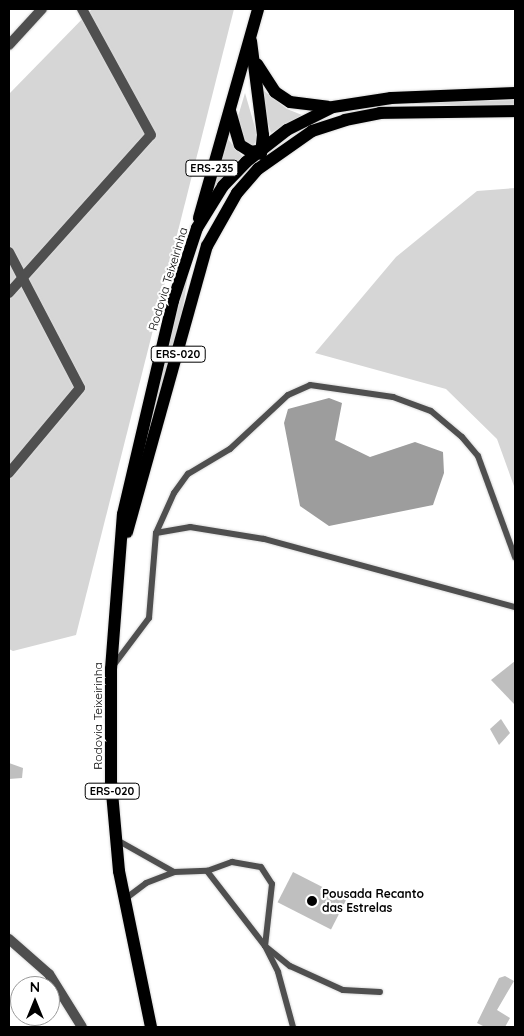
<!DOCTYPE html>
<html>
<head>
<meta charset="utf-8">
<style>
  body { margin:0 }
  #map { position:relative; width:524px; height:1036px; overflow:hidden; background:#fff; font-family:Quicksand,sans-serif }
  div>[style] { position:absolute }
  .green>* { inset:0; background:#d6d6d6 }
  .water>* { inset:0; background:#9d9d9d }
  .building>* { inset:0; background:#bfbfbf; transform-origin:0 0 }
  .roads { filter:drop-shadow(0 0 1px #dbdbdb) drop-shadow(0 0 1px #dbdbdb) }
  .lane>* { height:6px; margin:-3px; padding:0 3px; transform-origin:3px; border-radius:3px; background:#4f4f4f }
  .street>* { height:10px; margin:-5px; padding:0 5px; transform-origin:5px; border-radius:5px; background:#4f4f4f }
  .primary>* { height:12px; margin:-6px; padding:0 6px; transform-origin:6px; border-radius:6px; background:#000 }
  .dots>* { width:14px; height:14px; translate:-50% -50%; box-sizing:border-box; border:2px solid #fff; border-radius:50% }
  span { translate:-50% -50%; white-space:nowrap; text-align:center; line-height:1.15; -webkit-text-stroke:4.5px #fff; paint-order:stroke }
  .shield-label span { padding:1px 4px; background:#fff; border:1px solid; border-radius:4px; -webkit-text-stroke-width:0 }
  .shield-label { font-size:11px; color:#000; font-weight:700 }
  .street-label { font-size:12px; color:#000 }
  .poi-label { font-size:12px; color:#000; font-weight:700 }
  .left { translate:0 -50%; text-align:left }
  .frame { position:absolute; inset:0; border:10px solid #000; pointer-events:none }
  .north { position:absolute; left:10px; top:976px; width:50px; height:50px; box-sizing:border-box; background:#fff; border:1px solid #999; border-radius:50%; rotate:0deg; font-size:14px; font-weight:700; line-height:20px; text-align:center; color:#000 }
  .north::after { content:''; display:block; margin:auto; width:18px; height:22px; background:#000; clip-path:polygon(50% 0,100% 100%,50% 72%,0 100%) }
</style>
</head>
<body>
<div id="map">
  <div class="green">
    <i style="clip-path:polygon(92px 9px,234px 9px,76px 635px,13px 651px,9px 649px,9px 94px)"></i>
    <i style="clip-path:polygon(263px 90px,287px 109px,302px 115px,271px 133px,263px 108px)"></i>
    <i style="clip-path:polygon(245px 93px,258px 138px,252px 147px,245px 143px,236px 123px)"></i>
    <i style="clip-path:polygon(515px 100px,515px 106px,412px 104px,412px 103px)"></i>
    <i style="clip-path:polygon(227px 138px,243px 157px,213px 189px)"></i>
    <i style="clip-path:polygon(515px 188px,515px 489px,497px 439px,446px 389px,315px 353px,396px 257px,477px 191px)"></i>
    <i style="clip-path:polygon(189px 269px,178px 339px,146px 438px,175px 316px)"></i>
  </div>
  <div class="water">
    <i style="clip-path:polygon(329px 398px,342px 403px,335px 440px,370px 457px,415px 442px,443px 452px,444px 473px,433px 505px,329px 526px,300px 506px,284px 423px,288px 409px)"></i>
  </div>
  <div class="building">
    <i style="clip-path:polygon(515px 661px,515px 705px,491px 680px)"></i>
    <i style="clip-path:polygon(501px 719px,510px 733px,499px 745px,490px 729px)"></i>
    <i style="clip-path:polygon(9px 763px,23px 768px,22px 778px,9px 779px)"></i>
    <i style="left:293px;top:872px;width:60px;height:34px;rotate:27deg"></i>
    <i style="clip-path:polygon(505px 976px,514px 981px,497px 1010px,510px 1018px,505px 1027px,485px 1027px,477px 1023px,499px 978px)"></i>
  </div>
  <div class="roads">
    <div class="lane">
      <i style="left:156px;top:533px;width:35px;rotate:-10deg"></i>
      <i style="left:190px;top:527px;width:75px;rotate:9.2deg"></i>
      <i style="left:264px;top:539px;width:260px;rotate:15.2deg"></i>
      <i style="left:113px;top:666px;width:60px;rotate:-53.1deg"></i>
      <i style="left:149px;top:618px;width:85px;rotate:-85.3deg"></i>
      <i style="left:156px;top:533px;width:44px;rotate:-65.8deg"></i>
      <i style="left:174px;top:493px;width:24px;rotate:-54deg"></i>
      <i style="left:188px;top:474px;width:49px;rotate:-30.8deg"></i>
      <i style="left:230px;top:449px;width:79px;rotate:-43deg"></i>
      <i style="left:288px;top:395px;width:24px;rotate:-24deg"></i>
      <i style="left:310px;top:385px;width:84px;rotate:8.2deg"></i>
      <i style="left:393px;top:397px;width:40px;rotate:20.2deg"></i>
      <i style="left:431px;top:411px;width:40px;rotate:40deg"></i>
      <i style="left:462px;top:437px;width:25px;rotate:50deg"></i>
      <i style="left:478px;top:456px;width:108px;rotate:69.9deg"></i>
      <i style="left:117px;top:840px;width:65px;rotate:29.3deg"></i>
      <i style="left:207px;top:871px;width:27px;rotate:-20deg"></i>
      <i style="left:232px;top:862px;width:29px;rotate:10deg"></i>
      <i style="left:261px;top:867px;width:20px;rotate:57deg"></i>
      <i style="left:272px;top:884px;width:62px;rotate:96.4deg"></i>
      <i style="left:265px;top:946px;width:32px;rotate:39deg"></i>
      <i style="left:290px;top:966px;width:58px;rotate:24.4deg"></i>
      <i style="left:343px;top:990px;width:37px;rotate:3deg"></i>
      <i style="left:125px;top:899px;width:26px;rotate:-37deg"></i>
      <i style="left:146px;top:883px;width:30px;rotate:-21deg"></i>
      <i style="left:174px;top:872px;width:33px;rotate:-2deg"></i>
      <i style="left:207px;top:871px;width:95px;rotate:52.3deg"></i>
      <i style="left:265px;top:946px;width:29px;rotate:63deg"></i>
      <i style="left:278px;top:972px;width:57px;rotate:74.7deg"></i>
    </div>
    <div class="street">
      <i style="left:9px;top:45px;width:49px;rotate:-47.5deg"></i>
      <i style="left:9px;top:252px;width:153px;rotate:62.4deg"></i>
      <i style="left:80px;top:388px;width:111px;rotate:129.9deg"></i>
      <i style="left:9px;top:293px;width:212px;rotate:-48.1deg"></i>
      <i style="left:151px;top:135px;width:144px;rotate:-118.7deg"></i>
      <i style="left:9px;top:939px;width:53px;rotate:41.2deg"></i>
      <i style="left:49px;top:974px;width:62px;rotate:58.1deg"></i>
    </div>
    <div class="primary">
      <i style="left:251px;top:41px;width:95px;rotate:82.7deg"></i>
      <i style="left:263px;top:135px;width:19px;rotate:96deg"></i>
      <i style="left:257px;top:64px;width:33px;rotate:57deg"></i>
      <i style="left:275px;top:92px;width:18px;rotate:34deg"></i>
      <i style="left:290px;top:102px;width:38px;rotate:7deg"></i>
      <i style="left:230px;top:111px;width:35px;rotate:74deg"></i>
      <i style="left:240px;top:145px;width:13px;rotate:32deg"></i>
      <i style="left:251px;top:152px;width:11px;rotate:-10deg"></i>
      <i style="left:199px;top:218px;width:217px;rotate:-74.2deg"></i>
      <i style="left:127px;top:532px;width:297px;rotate:-74.4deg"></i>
      <i style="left:207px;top:246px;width:61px;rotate:-60.5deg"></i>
      <i style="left:237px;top:193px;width:32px;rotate:-49deg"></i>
      <i style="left:258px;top:169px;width:66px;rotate:-35.1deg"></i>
      <i style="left:312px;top:131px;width:35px;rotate:-18deg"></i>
      <i style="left:345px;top:120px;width:36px;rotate:-11deg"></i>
      <i style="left:380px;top:113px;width:135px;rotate:-0.8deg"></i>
      <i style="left:151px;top:1027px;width:159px;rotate:-101.6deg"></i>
      <i style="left:119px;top:871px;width:89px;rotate:-95.1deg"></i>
      <i style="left:111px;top:782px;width:113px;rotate:-90deg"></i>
      <i style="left:111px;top:669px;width:155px;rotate:-85.6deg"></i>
      <i style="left:123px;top:514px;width:219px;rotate:-76.8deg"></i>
      <i style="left:173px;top:301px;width:77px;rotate:-71.8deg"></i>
      <i style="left:197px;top:228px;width:49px;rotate:-58.2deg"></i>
      <i style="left:223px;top:186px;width:33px;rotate:-46deg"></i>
      <i style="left:246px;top:162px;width:52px;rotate:-38deg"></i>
      <i style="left:287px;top:130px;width:51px;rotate:-26.6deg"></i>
      <i style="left:333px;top:107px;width:59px;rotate:-8.8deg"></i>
      <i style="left:391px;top:98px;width:124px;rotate:-2.3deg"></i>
    </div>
  </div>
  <div class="dots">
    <i style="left:312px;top:901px;background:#000"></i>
  </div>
  <div class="shield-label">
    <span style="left:212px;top:168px">ERS-235</span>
    <span style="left:178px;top:354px">ERS-020</span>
    <span style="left:112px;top:791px">ERS-020</span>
  </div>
  <div class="street-label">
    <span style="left:168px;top:279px;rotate:-73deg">Rodovia Teixeirinha</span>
    <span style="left:98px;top:716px;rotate:-90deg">Rodovia Teixeirinha</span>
  </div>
  <div class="poi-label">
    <span class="left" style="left:322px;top:901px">Pousada Recanto<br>das Estrelas</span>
  </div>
  <div class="frame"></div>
  <div class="north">N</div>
</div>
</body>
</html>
